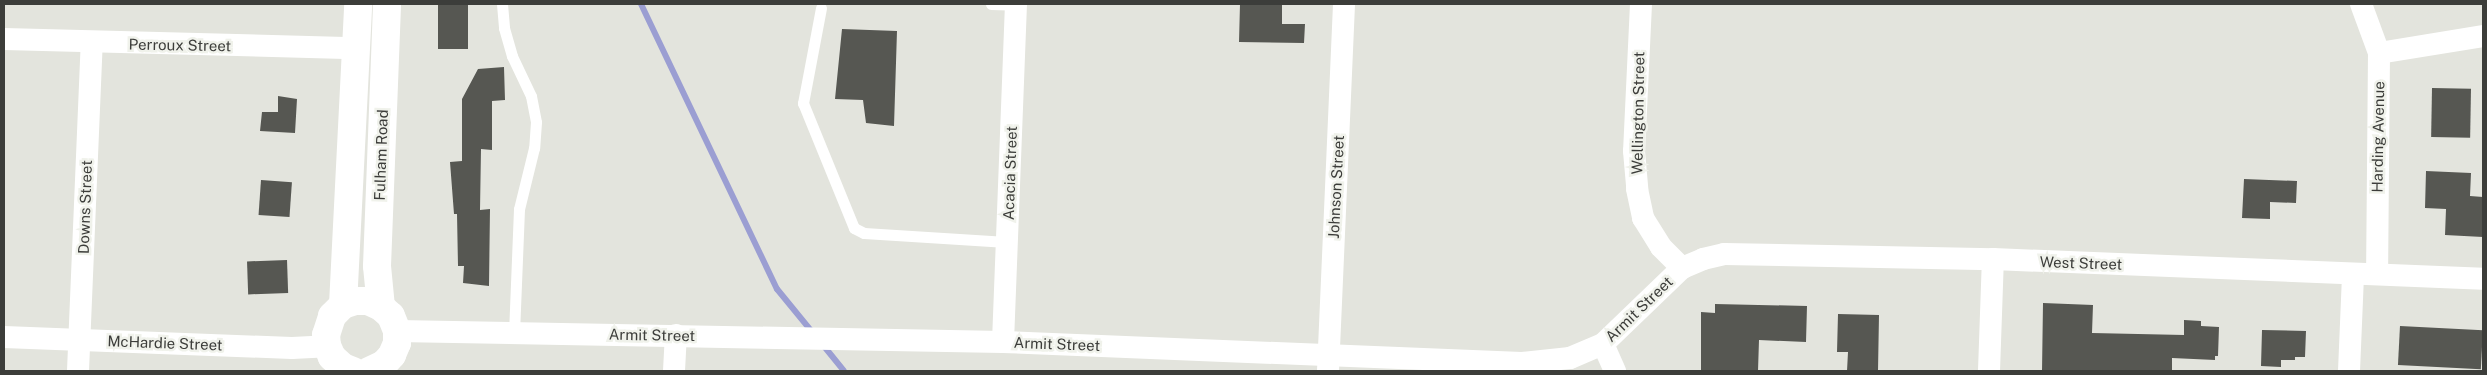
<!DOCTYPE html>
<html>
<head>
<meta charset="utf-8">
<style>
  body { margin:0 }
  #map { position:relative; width:2487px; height:375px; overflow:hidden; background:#e3e4dd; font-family:"Public Sans",sans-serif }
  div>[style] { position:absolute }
  .stream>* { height:6px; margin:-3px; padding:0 3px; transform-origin:3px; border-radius:3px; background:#9b9ed2 }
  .building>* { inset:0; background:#565752; transform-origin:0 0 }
  .service>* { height:11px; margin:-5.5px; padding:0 5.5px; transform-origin:5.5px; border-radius:5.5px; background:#fff }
  .minor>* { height:22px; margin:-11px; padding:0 11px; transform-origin:11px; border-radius:11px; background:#fff }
  .tertiary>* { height:28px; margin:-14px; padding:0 14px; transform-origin:14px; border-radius:14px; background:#fff }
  span { translate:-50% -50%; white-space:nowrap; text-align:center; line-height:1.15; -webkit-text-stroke:5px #f0f2eb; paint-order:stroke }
  .street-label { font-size:15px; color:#3c3d3a }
  .frame { position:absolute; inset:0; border:5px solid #3c3d3a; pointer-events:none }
</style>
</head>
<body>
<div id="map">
  <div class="stream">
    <i style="left:641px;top:4px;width:316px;rotate:64.5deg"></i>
    <i style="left:777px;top:289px;width:57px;rotate:50.7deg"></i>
    <i style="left:823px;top:345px;width:33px;rotate:51deg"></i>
  </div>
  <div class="building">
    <i style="left:438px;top:4px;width:30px;height:45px"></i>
    <i style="clip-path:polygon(1240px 4px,1282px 4px,1282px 24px,1305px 24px,1304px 43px,1239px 42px)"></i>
    <i style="clip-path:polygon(842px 29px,897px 31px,894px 126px,866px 123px,863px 100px,835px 99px)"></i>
    <i style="clip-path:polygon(504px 67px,505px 100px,492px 101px,492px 150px,481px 149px,480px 210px,490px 209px,489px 286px,463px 283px,464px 266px,458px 266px,457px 214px,454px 214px,450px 162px,462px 161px,462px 99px,478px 69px)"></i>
    <i style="left:2432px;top:88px;width:39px;height:49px;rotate:1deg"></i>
    <i style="clip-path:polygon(278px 96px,297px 99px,295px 133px,260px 131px,262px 112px,278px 112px)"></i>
    <i style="clip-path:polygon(2426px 171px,2471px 173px,2470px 196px,2483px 197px,2483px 237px,2445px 235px,2446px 209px,2425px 208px)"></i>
    <i style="clip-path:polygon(2244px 179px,2297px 181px,2296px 203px,2270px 202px,2270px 219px,2242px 218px)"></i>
    <i style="left:261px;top:180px;width:31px;height:35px;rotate:4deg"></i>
    <i style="left:287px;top:260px;width:33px;height:40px;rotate:88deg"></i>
    <i style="clip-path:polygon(2043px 303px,2093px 305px,2092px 333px,2184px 335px,2184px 320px,2201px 321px,2201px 326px,2219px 327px,2218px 356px,2215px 356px,2215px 360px,2172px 358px,2172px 371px,2042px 371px)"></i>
    <i style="clip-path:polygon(1715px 304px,1807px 306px,1806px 342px,1759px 340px,1758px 371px,1701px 371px,1701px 312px,1715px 313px)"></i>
    <i style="clip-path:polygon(1838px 314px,1879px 315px,1878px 371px,1847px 371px,1848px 352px,1837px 352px)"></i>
    <i style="left:2400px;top:326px;width:83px;height:39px;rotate:3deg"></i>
    <i style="clip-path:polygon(2262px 330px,2306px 331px,2305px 357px,2295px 357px,2295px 360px,2281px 360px,2281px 367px,2261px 366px)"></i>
  </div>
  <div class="service">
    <i style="left:502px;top:4px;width:24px;rotate:85deg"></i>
    <i style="left:504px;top:28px;width:29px;rotate:74deg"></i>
    <i style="left:512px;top:56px;width:44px;rotate:64.6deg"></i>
    <i style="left:531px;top:96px;width:26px;rotate:79deg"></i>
    <i style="left:536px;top:122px;width:26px;rotate:94deg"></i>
    <i style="left:534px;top:148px;width:63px;rotate:103.8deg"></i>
    <i style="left:519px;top:209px;width:124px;rotate:92.3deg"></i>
    <i style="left:991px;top:4px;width:25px;rotate:2deg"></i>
    <i style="left:821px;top:8px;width:97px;rotate:100.7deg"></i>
    <i style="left:803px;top:103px;width:135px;rotate:67.8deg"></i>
    <i style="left:854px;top:228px;width:11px;rotate:27deg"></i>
    <i style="left:864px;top:233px;width:143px;rotate:3.6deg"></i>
  </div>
  <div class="minor">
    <i style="left:1641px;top:4px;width:147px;rotate:92.7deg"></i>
    <i style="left:1634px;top:151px;width:38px;rotate:85deg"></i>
    <i style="left:1637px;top:189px;width:30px;rotate:78deg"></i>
    <i style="left:1643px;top:218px;width:34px;rotate:58deg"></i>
    <i style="left:1661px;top:247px;width:30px;rotate:45deg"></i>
    <i style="left:2361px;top:4px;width:52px;rotate:69.8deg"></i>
    <i style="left:2379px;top:53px;width:220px;rotate:90.5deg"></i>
    <i style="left:4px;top:39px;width:351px;rotate:1.5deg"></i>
    <i style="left:2379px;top:53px;width:105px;rotate:-9.3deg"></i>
    <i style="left:397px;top:331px;width:606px;rotate:1.04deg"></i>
    <i style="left:1003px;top:342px;width:519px;rotate:2.32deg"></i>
    <i style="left:1522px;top:363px;width:48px;rotate:-5.9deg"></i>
    <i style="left:1570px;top:358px;width:36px;rotate:-23deg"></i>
    <i style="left:1603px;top:344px;width:110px;rotate:-43.9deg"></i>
    <i style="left:1682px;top:268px;width:23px;rotate:-23deg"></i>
    <i style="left:1703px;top:259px;width:22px;rotate:-13deg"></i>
    <i style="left:1724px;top:254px;width:269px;rotate:1.1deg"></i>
    <i style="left:1993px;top:259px;width:490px;rotate:2.3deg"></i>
    <i style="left:4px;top:337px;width:288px;rotate:2.2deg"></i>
    <i style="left:292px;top:348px;width:35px;rotate:-3deg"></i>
    <i style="left:1003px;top:342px;width:338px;rotate:-87.8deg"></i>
    <i style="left:1603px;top:344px;width:30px;rotate:66deg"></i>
    <i style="left:78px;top:371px;width:328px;rotate:-87.6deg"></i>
    <i style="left:674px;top:371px;width:36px;rotate:-87deg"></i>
    <i style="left:1328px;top:371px;width:367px;rotate:-87.5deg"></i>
    <i style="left:1989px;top:371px;width:112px;rotate:-88deg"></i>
    <i style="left:2349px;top:371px;width:97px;rotate:-87.6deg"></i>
  </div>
  <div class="tertiary">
    <i style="left:343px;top:305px;width:301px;rotate:-87.1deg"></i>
    <i style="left:381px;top:307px;width:41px;rotate:-95.6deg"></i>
    <i style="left:377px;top:266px;width:262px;rotate:-87.8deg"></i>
    <i style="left:353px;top:371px;width:11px;rotate:-158deg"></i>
    <i style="left:343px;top:367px;width:15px;rotate:-138deg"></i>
    <i style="left:332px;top:357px;width:12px;rotate:-114deg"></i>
    <i style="left:327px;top:346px;width:11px;rotate:-95deg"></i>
    <i style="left:326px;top:335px;width:20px;rotate:-72deg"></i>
    <i style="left:332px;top:316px;width:16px;rotate:-45deg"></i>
    <i style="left:343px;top:305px;width:13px;rotate:-18deg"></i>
    <i style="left:355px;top:301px;width:13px"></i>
    <i style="left:368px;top:301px;width:14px;rotate:25deg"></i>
    <i style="left:381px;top:307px;width:13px;rotate:42deg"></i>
    <i style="left:391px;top:316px;width:16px;rotate:68deg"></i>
    <i style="left:397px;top:331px;width:12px;rotate:90deg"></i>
    <i style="left:397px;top:343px;width:13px;rotate:113deg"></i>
    <i style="left:392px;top:355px;width:12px;rotate:132deg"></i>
    <i style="left:384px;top:364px;width:17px;rotate:155deg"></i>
  </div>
  <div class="street-label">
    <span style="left:180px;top:45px;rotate:1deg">Perroux Street</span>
    <span style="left:1638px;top:113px;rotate:-89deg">Wellington Street</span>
    <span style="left:2378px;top:137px;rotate:-89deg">Harding Avenue</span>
    <span style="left:381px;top:155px;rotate:-88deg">Fulham Road</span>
    <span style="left:1010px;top:173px;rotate:-88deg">Acacia Street</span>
    <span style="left:1336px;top:187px;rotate:-87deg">Johnson Street</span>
    <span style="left:85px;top:207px;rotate:-88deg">Downs Street</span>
    <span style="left:2081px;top:263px;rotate:2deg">West Street</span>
    <span style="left:1639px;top:309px;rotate:-44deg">Armit Street</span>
    <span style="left:652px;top:335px;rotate:1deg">Armit Street</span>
    <span style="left:165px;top:343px;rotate:2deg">McHardie Street</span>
    <span style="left:1057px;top:344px;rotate:2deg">Armit Street</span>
  </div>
  <div class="frame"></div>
</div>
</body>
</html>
